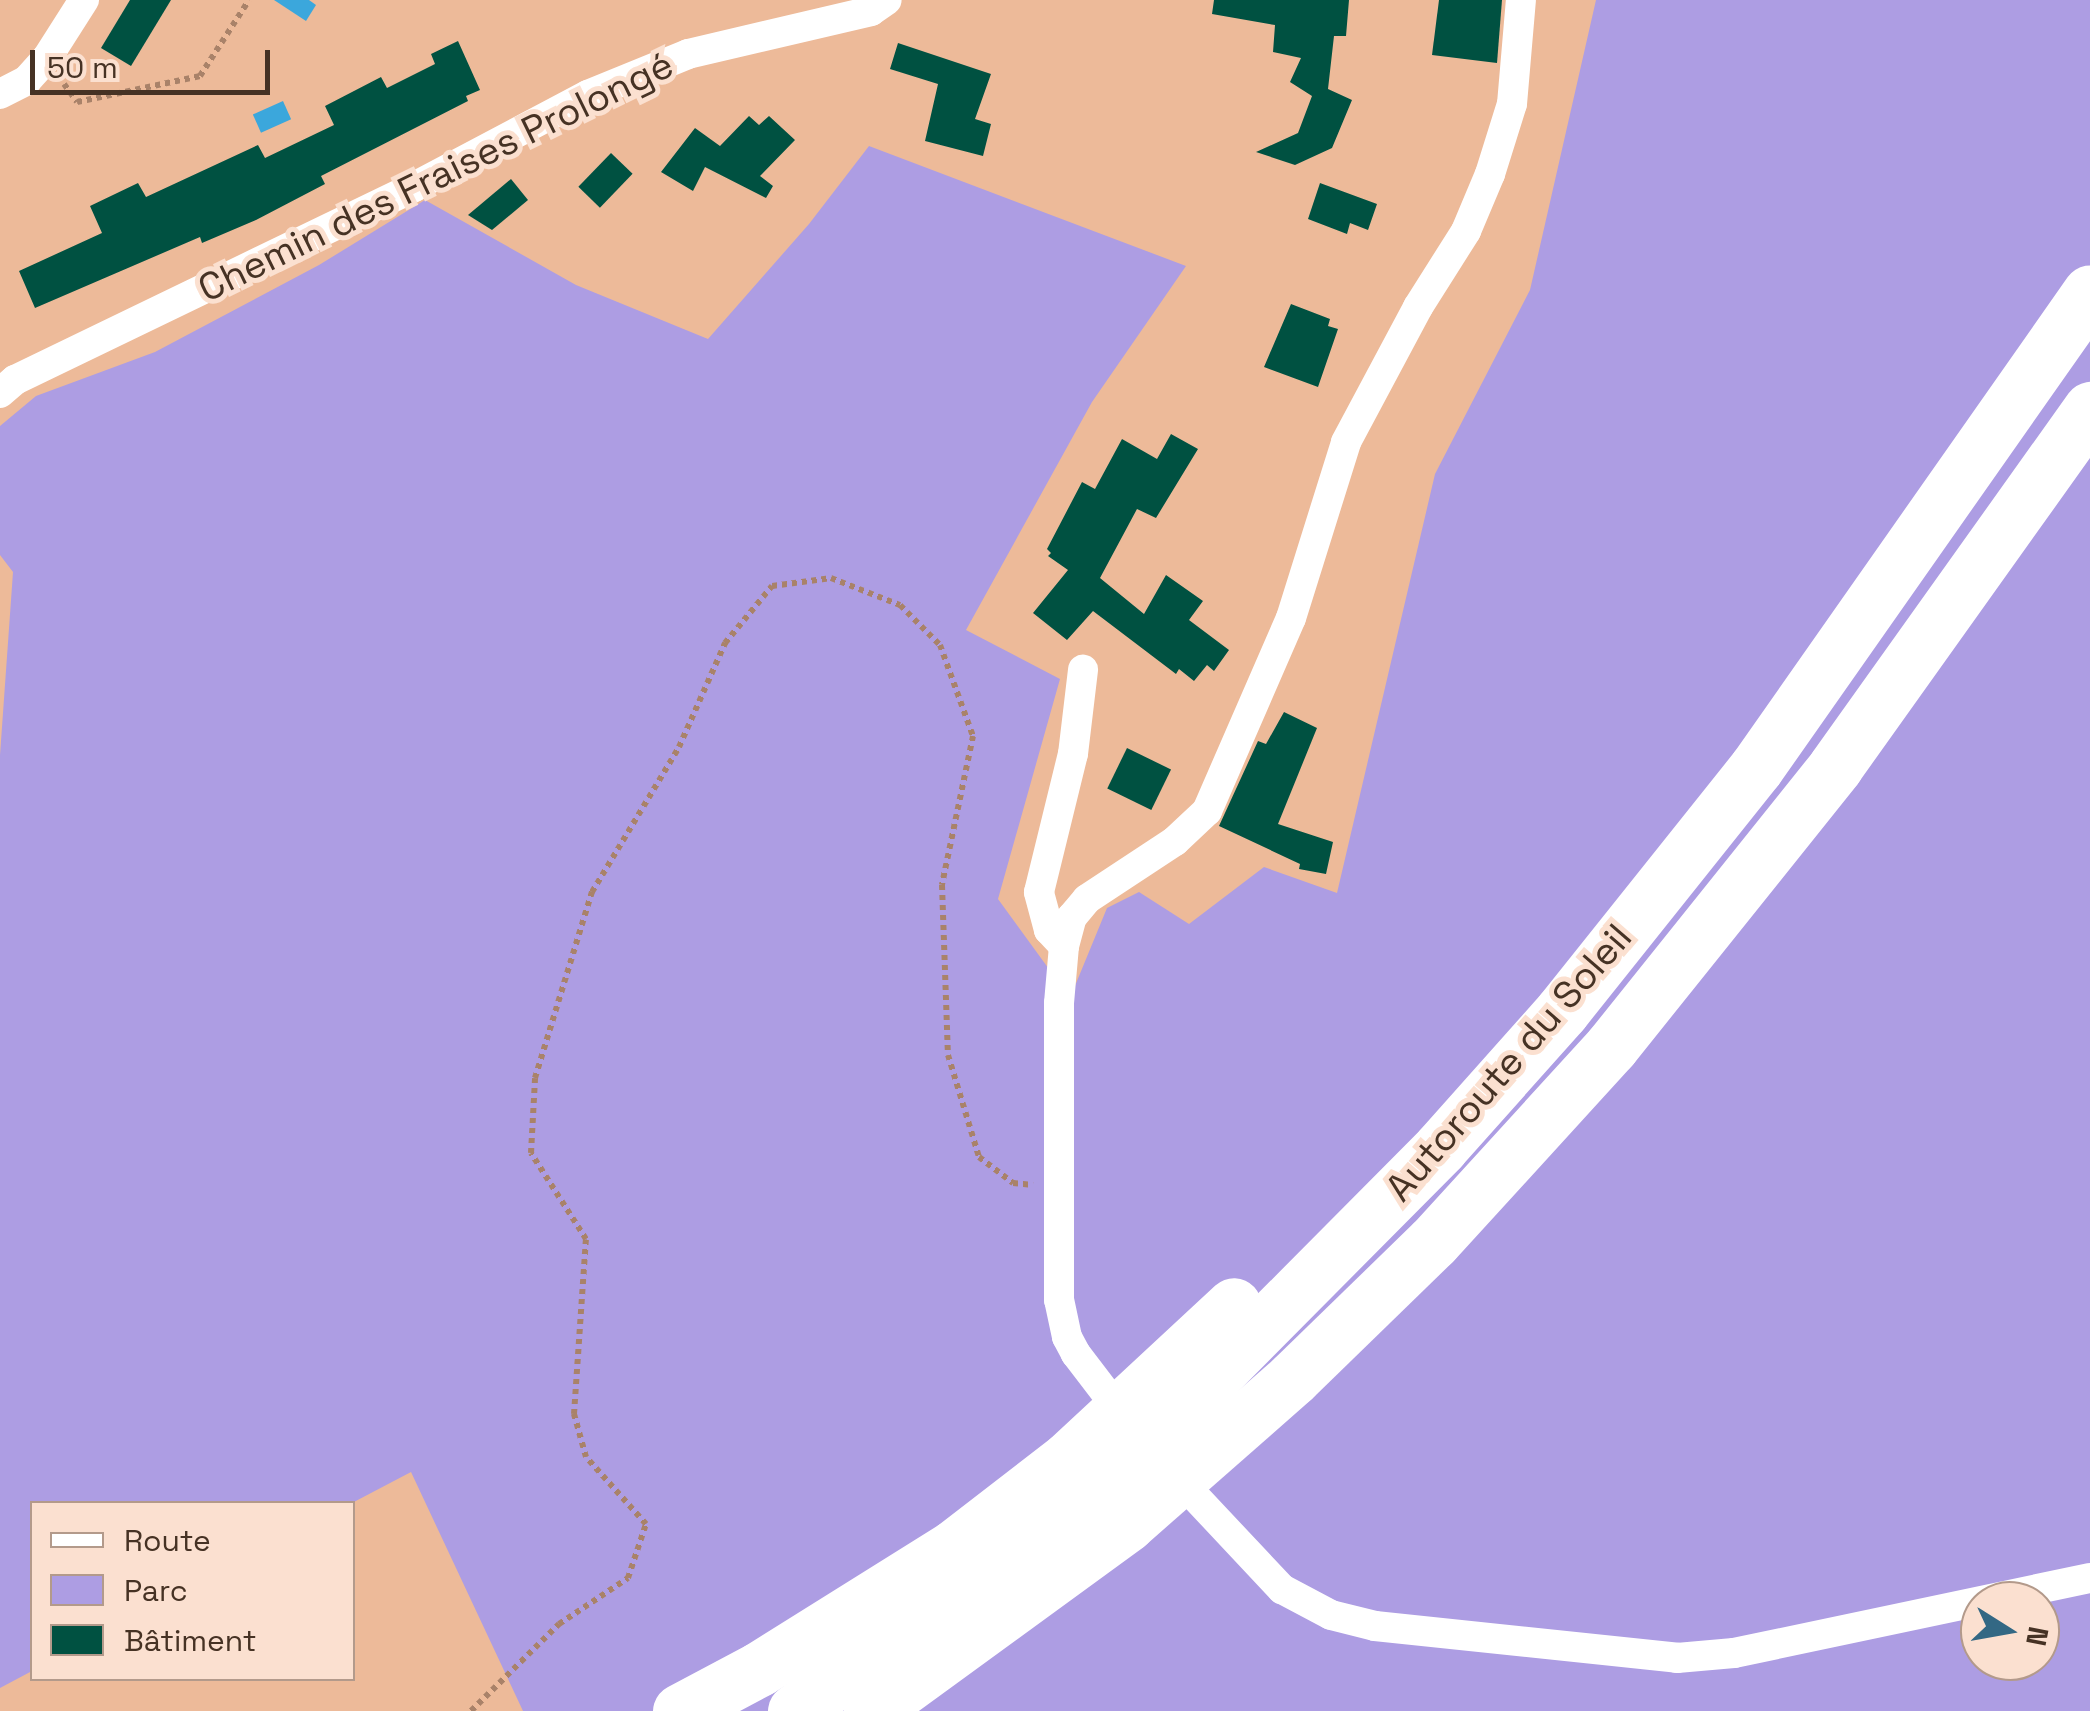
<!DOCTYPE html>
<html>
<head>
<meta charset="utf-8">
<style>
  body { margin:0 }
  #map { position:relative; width:2090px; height:1711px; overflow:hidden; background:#edba99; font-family:"Space Grotesk",sans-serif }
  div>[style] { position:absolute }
  .green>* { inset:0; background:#ad9de3 }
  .water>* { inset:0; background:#3ba7dc; transform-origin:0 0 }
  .building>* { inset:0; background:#005141; transform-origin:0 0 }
  .path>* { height:6px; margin-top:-3px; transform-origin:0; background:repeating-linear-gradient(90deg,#a98269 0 5px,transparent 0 10px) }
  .street>* { height:30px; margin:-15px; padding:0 15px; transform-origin:15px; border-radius:15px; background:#fff }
  .highway>* { height:55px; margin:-27.5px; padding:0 27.5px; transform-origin:27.5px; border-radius:27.5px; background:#fff }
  span { translate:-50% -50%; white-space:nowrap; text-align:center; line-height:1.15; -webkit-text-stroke:10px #fbe0d0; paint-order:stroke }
  .street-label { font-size:38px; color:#463224 }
  .legend { position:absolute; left:30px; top:1501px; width:325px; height:180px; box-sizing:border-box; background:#fbe0d0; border:2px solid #b39a8b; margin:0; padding:12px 18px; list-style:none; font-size:30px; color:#463224 }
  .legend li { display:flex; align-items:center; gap:20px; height:50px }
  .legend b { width:50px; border:2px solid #b39a8b }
  .north { position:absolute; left:1960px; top:1581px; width:100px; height:100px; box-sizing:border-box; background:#fbe0d0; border:2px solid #b39a8b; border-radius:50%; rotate:101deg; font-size:28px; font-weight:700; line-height:40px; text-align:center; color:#463224 }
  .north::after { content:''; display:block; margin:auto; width:35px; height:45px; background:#336884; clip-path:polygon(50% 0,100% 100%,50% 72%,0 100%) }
  .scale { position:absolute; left:30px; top:50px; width:240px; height:45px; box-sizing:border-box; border:5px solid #463224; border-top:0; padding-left:12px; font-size:30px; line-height:35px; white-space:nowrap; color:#463224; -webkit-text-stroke:8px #fbe0d0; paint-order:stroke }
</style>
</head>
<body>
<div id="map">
  <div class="green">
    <i style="clip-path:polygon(evenodd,1596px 0,2090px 0,2090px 1711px,523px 1711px,411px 1472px,352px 1503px,32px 1504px,32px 1671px,0 1688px,0 755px,13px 572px,0 555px,0 426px,36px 396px,155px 352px,319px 265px,425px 200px,576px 285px,708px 339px,809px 224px,869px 146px,1186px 266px,1092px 402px,966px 630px,1060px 679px,998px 899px,1070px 998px,1107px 908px,1139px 892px,1189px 924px,1264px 867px,1337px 893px,1435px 474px,1530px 290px,1596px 0,1980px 1601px,2040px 1601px,2040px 1661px,1980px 1661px,1980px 1601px)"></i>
  </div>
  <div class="water">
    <i style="clip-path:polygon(274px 0,309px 0,316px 5px,306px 21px)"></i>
    <i style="left:283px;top:101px;width:20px;height:33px;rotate:66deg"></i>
  </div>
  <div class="building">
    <i style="clip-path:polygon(130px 0,171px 0,131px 66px,101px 48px)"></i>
    <i style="clip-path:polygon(1214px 0,1349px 0,1346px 36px,1334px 36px,1328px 89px,1352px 100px,1332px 148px,1295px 165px,1256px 152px,1298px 133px,1312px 96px,1290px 82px,1301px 58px,1273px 52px,1275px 25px,1212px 14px)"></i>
    <i style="clip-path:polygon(1439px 0,1502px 0,1497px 63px,1432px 55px)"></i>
    <i style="clip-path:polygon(458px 41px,480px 90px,466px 96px,468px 101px,321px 176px,325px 184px,256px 220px,202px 243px,200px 237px,35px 308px,19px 271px,102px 233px,90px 206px,138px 183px,146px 197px,258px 145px,265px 158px,334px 125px,325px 106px,381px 77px,387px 88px,435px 64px,431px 54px)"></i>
    <i style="clip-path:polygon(898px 43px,991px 74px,975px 119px,991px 124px,983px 156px,925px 141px,938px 84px,890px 69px)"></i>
    <i style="clip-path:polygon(749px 116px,759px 125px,769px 116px,795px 140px,760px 176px,773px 186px,766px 198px,705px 167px,693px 191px,661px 172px,695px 128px,720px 146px)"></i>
    <i style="left:611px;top:153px;width:30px;height:47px;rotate:44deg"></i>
    <i style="clip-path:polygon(511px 179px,528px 200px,492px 230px,468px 215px)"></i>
    <i style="clip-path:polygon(1320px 183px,1377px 204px,1368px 230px,1350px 223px,1347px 234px,1308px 219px)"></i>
    <i style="clip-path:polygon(1291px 304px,1330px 319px,1328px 326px,1338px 329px,1318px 387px,1264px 367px)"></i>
    <i style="clip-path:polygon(1171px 434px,1198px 449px,1156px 518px,1137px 509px,1100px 578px,1144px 614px,1166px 575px,1203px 601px,1189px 620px,1229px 650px,1214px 671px,1207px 665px,1194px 681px,1179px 669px,1176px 674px,1093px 611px,1067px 640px,1033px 613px,1068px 570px,1048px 556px,1051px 553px,1047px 549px,1082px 482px,1095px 489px,1122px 439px,1157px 459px)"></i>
    <i style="clip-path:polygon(1284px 712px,1317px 728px,1278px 824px,1333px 842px,1326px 874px,1299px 869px,1300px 864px,1219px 826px,1258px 741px,1266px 744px)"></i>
    <i style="left:1127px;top:748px;width:49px;height:45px;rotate:26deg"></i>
  </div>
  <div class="path">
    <i style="left:64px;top:84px;width:22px;rotate:54deg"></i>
    <i style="left:77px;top:102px;width:126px;rotate:-11.9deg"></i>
    <i style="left:200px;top:76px;width:90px;rotate:-57.2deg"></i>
    <i style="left:471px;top:1711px;width:124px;rotate:-44.7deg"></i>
    <i style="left:559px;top:1624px;width:83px;rotate:-33.7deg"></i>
    <i style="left:628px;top:1578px;width:57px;rotate:-71.6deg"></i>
    <i style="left:646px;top:1524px;width:90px;rotate:-131.8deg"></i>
    <i style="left:586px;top:1457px;width:45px;rotate:-105.6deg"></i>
    <i style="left:574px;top:1414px;width:175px;rotate:-86.1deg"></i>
    <i style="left:586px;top:1239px;width:102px;rotate:-122.6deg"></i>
    <i style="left:531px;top:1153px;width:75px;rotate:-86.9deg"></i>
    <i style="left:535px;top:1078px;width:195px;rotate:-73deg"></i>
    <i style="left:592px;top:892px;width:169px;rotate:-59deg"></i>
    <i style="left:679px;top:747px;width:114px;rotate:-66.1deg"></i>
    <i style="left:725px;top:643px;width:74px;rotate:-50.5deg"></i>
    <i style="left:772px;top:586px;width:60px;rotate:-7.7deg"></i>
    <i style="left:831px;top:578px;width:74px;rotate:21.4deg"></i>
    <i style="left:900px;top:605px;width:57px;rotate:45deg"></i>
    <i style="left:940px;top:645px;width:97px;rotate:70.1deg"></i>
    <i style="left:973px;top:736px;width:152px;rotate:101.8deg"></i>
    <i style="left:942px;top:885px;width:170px;rotate:88deg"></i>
    <i style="left:948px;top:1055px;width:107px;rotate:73.1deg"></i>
    <i style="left:979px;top:1157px;width:43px;rotate:37.4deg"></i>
    <i style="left:1013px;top:1183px;width:20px;rotate:6deg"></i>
  </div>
  <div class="street">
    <i style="left:0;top:94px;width:30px;rotate:-27deg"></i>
    <i style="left:27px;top:80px;width:30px;rotate:-48deg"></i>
    <i style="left:47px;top:58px;width:69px;rotate:-57.5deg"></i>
    <i style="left:0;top:393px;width:20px;rotate:-41deg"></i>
    <i style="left:15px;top:380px;width:443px;rotate:-25.8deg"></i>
    <i style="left:414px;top:187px;width:197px;rotate:-27.9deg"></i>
    <i style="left:588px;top:95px;width:108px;rotate:-22.3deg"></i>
    <i style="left:688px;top:54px;width:188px;rotate:-13.2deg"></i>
    <i style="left:871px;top:11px;width:19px;rotate:-35deg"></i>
    <i style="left:1064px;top:946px;width:22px;rotate:-133deg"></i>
    <i style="left:1049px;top:930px;width:39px;rotate:-105deg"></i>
    <i style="left:1039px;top:892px;width:142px;rotate:-76.2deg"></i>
    <i style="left:1073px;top:754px;width:85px;rotate:-83.2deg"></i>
    <i style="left:1128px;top:1422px;width:86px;rotate:-127.4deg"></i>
    <i style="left:1076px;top:1354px;width:19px;rotate:-118deg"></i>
    <i style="left:1067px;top:1337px;width:38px;rotate:-102deg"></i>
    <i style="left:1059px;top:1300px;width:297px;rotate:-90deg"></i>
    <i style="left:1059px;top:1003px;width:57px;rotate:-85deg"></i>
    <i style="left:1064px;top:946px;width:30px;rotate:-75deg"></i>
    <i style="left:1072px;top:917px;width:23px;rotate:-50deg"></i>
    <i style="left:1087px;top:899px;width:105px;rotate:-33.4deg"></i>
    <i style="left:1175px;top:841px;width:44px;rotate:-43.2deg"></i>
    <i style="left:1207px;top:811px;width:210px;rotate:-66.5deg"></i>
    <i style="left:1291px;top:618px;width:184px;rotate:-72.6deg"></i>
    <i style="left:1346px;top:442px;width:153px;rotate:-61.9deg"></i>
    <i style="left:1418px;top:307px;width:90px;rotate:-57.7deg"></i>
    <i style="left:1466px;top:231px;width:62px;rotate:-67.2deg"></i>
    <i style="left:1490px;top:174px;width:73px;rotate:-72.6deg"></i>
    <i style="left:1512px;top:104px;width:104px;rotate:-85.1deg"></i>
    <i style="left:1172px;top:1472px;width:161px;rotate:46.8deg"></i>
    <i style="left:1282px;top:1589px;width:55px;rotate:28deg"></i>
    <i style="left:1331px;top:1615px;width:45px;rotate:14deg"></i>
    <i style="left:1375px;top:1626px;width:304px;rotate:6deg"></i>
    <i style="left:1677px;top:1658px;width:57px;rotate:-5deg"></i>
    <i style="left:1734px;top:1653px;width:364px;rotate:-11.9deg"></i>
  </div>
  <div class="highway">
    <i style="left:680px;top:1711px;width:89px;rotate:-28deg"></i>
    <i style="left:759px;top:1669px;width:230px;rotate:-32deg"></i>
    <i style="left:954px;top:1547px;width:144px;rotate:-37.7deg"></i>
    <i style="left:1068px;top:1459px;width:226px;rotate:-42.9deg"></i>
    <i style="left:795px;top:1711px;width:261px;rotate:-35.9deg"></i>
    <i style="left:1006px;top:1558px;width:237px;rotate:-40.5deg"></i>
    <i style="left:1186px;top:1404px;width:361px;rotate:-45.2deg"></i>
    <i style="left:1440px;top:1148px;width:183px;rotate:-48.3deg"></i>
    <i style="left:1562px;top:1011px;width:311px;rotate:-51.4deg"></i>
    <i style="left:1756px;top:768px;width:581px;rotate:-54.94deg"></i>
    <i style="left:871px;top:1711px;width:317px;rotate:-36.1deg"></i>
    <i style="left:1127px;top:1524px;width:221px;rotate:-41.3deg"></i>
    <i style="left:1293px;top:1378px;width:195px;rotate:-44.2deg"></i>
    <i style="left:1433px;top:1242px;width:264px;rotate:-47.6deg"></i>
    <i style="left:1611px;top:1047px;width:359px;rotate:-51.3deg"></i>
    <i style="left:1835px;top:767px;width:440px;rotate:-54.5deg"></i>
  </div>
  <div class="street-label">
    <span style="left:436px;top:177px;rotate:-26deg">Chemin des Fraises Prolongé</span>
    <span style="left:1509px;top:1063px;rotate:-49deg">Autoroute du Soleil</span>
  </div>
  <ul class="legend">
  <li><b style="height:12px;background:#fff"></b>Route</li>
  <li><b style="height:28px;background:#ad9de3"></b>Parc</li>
  <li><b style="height:28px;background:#005141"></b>Bâtiment</li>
  </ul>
  <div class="north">N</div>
  <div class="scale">50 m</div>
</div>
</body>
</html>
